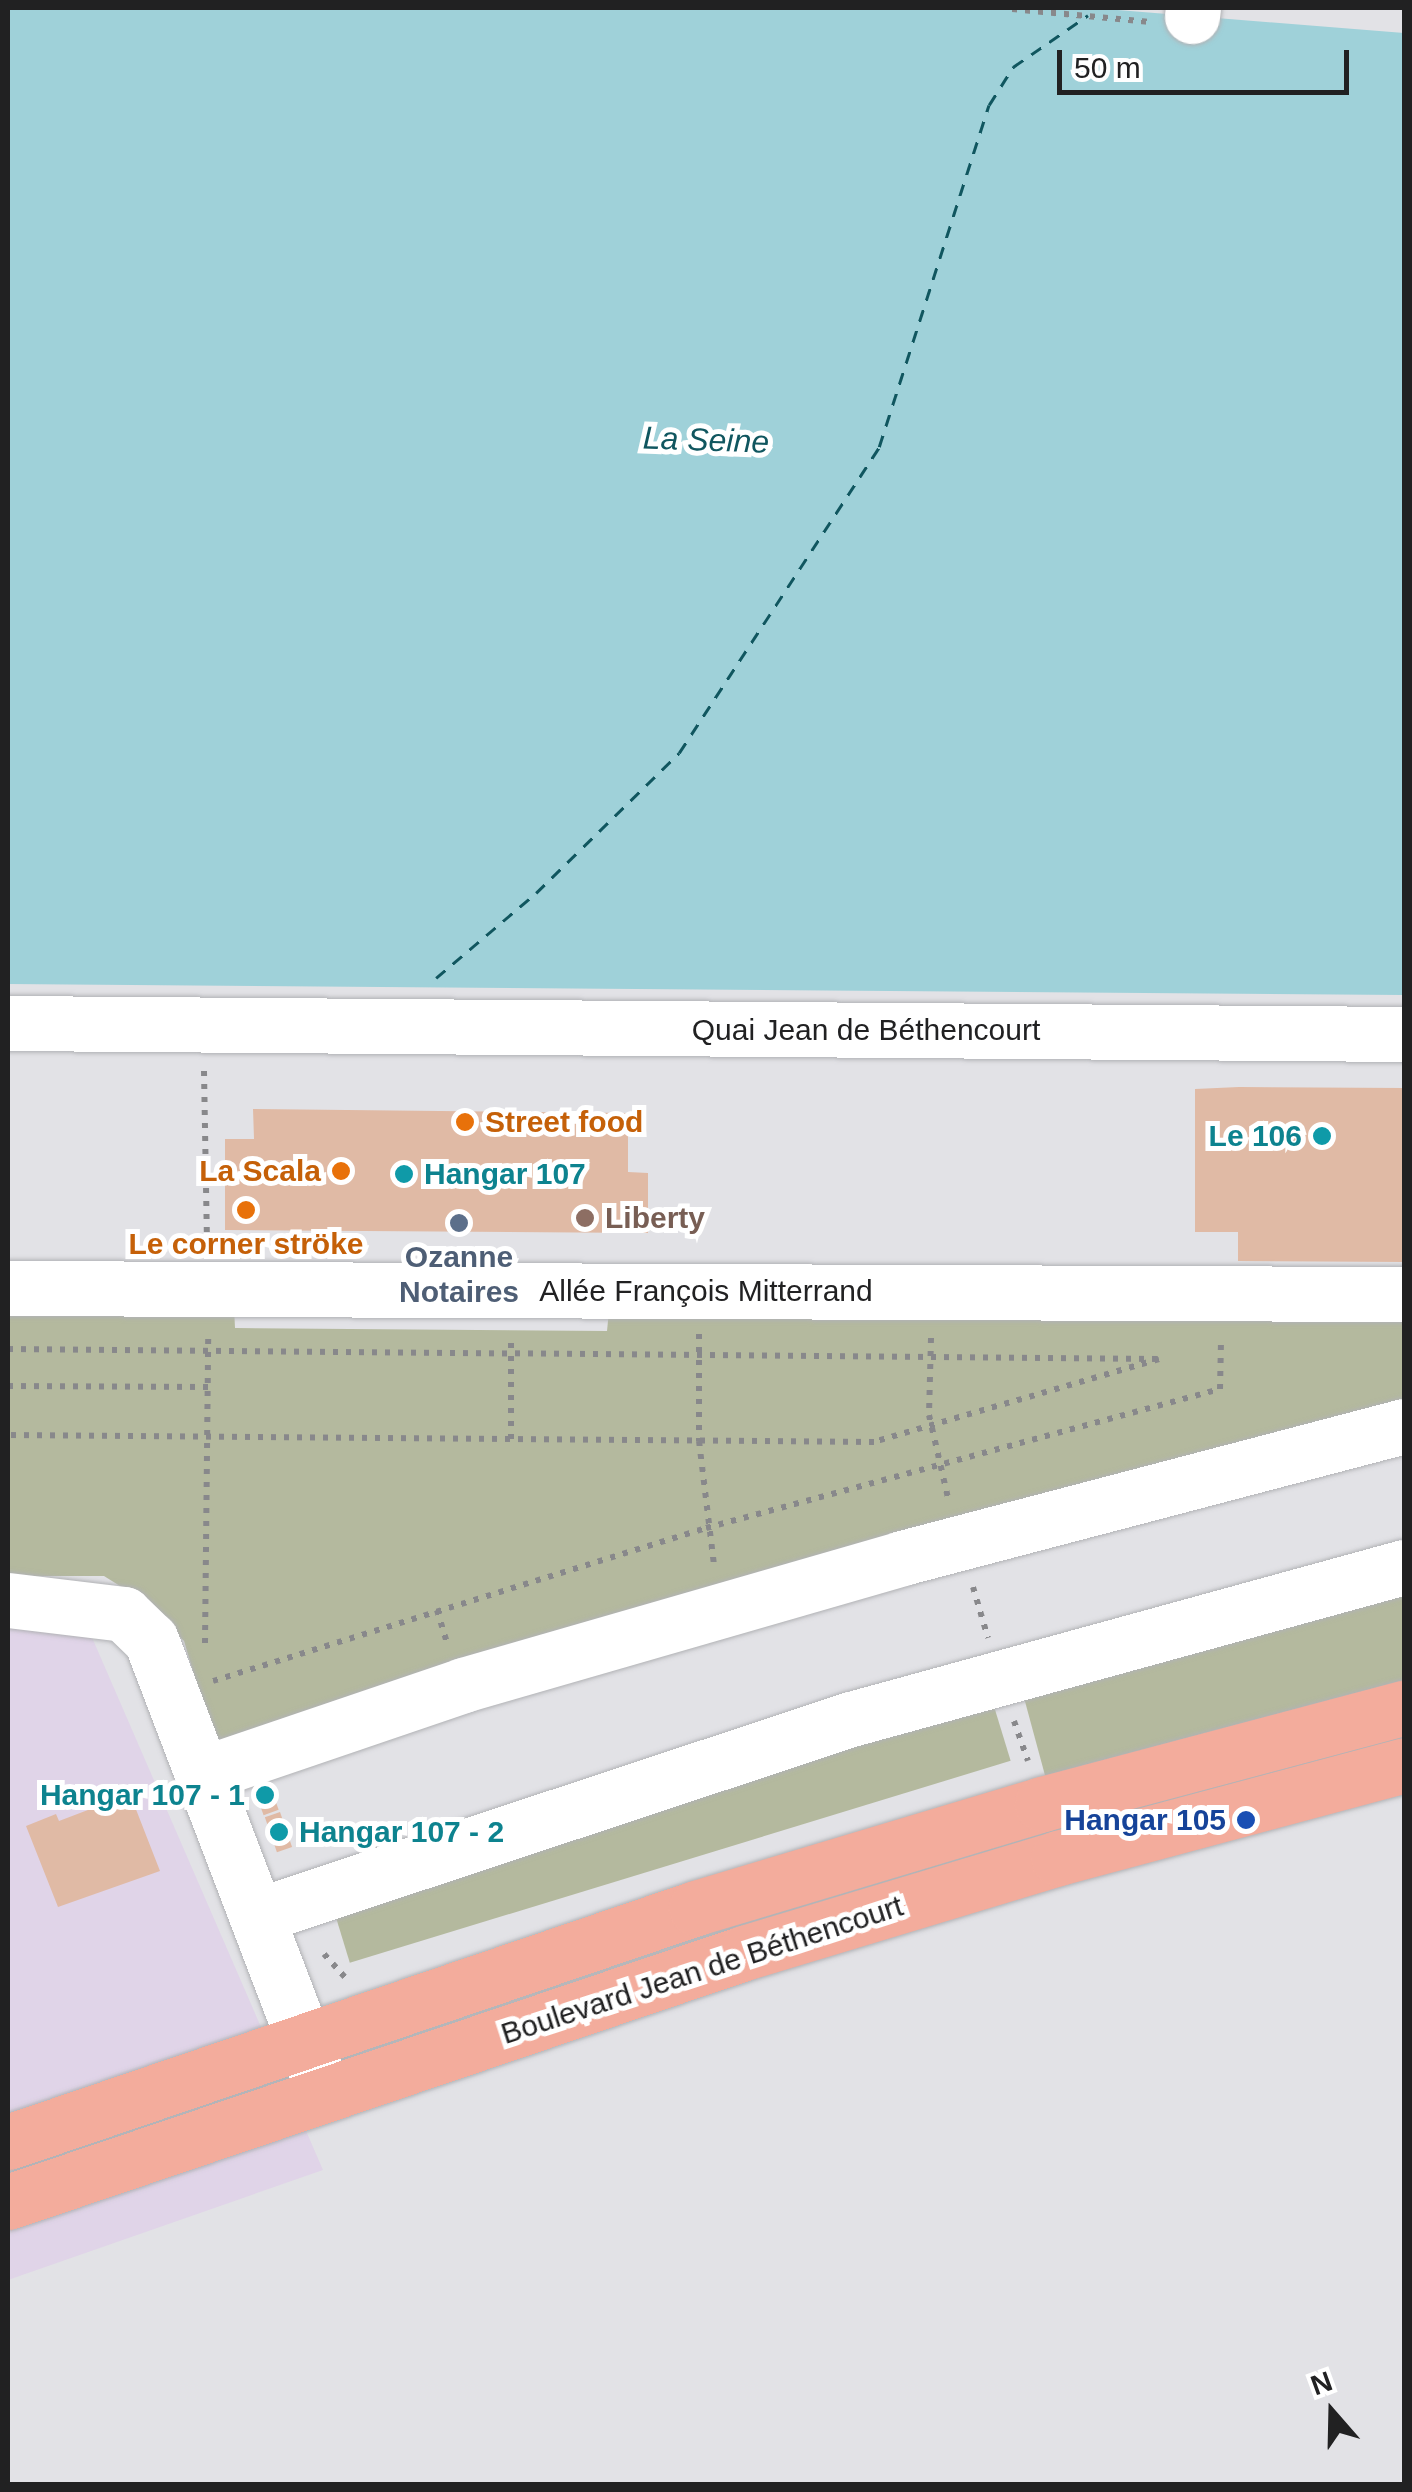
<!DOCTYPE html>
<html>
<head>
<meta charset="utf-8">
<style>
  body { margin:0 }
  #map { position:relative; width:1412px; height:2492px; overflow:hidden; background:#e2e2e6; font-family:Helvetica,sans-serif }
  div>[style] { position:absolute }
  .industrial>* { inset:0; background:#e0d4e8 }
  .green>* { inset:0; background:#b4b99e; transform-origin:0 0 }
  .water>* { inset:0; background:#9fd1d9 }
  .ferry>* { height:2.5px; margin-top:-1.25px; transform-origin:0; background:repeating-linear-gradient(90deg,#10565f 0 12px,transparent 0 22px) }
  .building>* { inset:0; background:#e0baa5; transform-origin:0 0 }
  .path>* { height:6px; margin-top:-3px; transform-origin:0; background:repeating-linear-gradient(90deg,#88888b 0 5px,transparent 0 13px) }
  .roads { filter:drop-shadow(0 0 2px #b1b2b5) drop-shadow(0 0 2px #b1b2b5) }
  .minor>* { height:55px; margin:-27.5px; padding:0 27.5px; transform-origin:27.5px; border-radius:27.5px; background:#fff }
  .major>* { height:55px; margin:-27.5px; padding:0 27.5px; transform-origin:27.5px; border-radius:27.5px; background:#f3ac9c }
  .dots>* { width:28px; height:28px; translate:-50% -50%; box-sizing:border-box; border:5px solid #fff; border-radius:50% }
  span { translate:-50% -50%; white-space:nowrap; text-align:center; line-height:1.15; -webkit-text-stroke:10px #fff; paint-order:stroke }
  .street-label { font-size:30px; color:#212122 }
  .food-label { font-size:30px; color:#c56008; font-weight:700 }
  .left { translate:0 -50%; text-align:left }
  .right { translate:-100% -50%; text-align:right }
  .culture-label { font-size:30px; color:#0d838f; font-weight:700 }
  .education-label { font-size:30px; color:#785e54; font-weight:700 }
  .service-label { font-size:30px; color:#4e5e75; font-weight:700 }
  .transit-label { font-size:30px; color:#164399; font-weight:700 }
  .water-label { font-size:32px; color:#10565f; font-style:italic }
  .frame { position:absolute; inset:0; border:10px solid #212122; pointer-events:none }
  .north { position:absolute; left:1282px; top:2362px; width:100px; height:100px; -webkit-text-stroke:8px #fff; paint-order:stroke; rotate:340deg; font-size:28px; font-weight:700; line-height:40px; text-align:center; color:#212122 }
  .north::after { content:''; display:block; margin:auto; width:35px; height:45px; background:#212122; clip-path:polygon(50% 0,100% 100%,50% 72%,0 100%) }
  .scale { position:absolute; left:1057px; top:50px; width:292px; height:45px; box-sizing:border-box; border:5px solid #212122; border-top:0; padding-left:12px; font-size:30px; line-height:35px; white-space:nowrap; color:#212122; -webkit-text-stroke:8px #fff; paint-order:stroke }
</style>
</head>
<body>
<div id="map">
  <div class="industrial">
    <i style="clip-path:polygon(8px 1617px,84px 1619px,323px 2170px,8px 2280px)"></i>
  </div>
  <div class="green">
    <i style="clip-path:polygon(8px 1307px,234px 1307px,235px 1328px,607px 1331px,609px 1311px,1404px 1312px,1404px 1417px,217px 1752px,184px 1641px,144px 1601px,104px 1576px,8px 1576px)"></i>
    <i style="clip-path:polygon(1404px 1576px,1404px 1690px,1046px 1779px,1020px 1683px)"></i>
    <i style="left:989px;top:1690px;width:74px;height:691px;rotate:73deg"></i>
  </div>
  <div class="water">
    <i style="clip-path:polygon(8px 8px,1093px 8px,1404px 33px,1404px 995px,8px 984px)"></i>
  </div>
  <div class="ferry">
    <i style="left:436px;top:978px;width:131px;rotate:-40.4deg"></i>
    <i style="left:536px;top:893px;width:200px;rotate:-44.4deg"></i>
    <i style="left:679px;top:753px;width:366px;rotate:-56.8deg"></i>
    <i style="left:879px;top:447px;width:359px;rotate:-72.2deg"></i>
    <i style="left:989px;top:105px;width:45px;rotate:-57.7deg"></i>
    <i style="left:1013px;top:67px;width:91px;rotate:-34.7deg"></i>
  </div>
  <div class="building">
    <i style="clip-path:polygon(1239px 1087px,1404px 1088px,1404px 1262px,1238px 1261px,1238px 1232px,1195px 1232px,1195px 1089px)"></i>
    <i style="clip-path:polygon(253px 1109px,628px 1113px,628px 1172px,648px 1173px,648px 1233px,225px 1230px,225px 1139px,254px 1139px)"></i>
    <i style="left:266px;top:1775px;width:37px;height:16px;rotate:70deg"></i>
    <i style="clip-path:polygon(130px 1794px,160px 1871px,58px 1907px,26px 1826px,56px 1814px,59px 1821px)"></i>
    <i style="left:280px;top:1812px;width:37px;height:16px;rotate:71deg"></i>
  </div>
  <div class="path">
    <i style="left:1012px;top:9px;width:139px;rotate:5.4deg"></i>
    <i style="left:204px;top:1071px;width:172px;rotate:89deg"></i>
    <i style="left:699px;top:1334px;width:107px;rotate:90deg"></i>
    <i style="left:699px;top:1441px;width:125px;rotate:83.1deg"></i>
    <i style="left:931px;top:1338px;width:77px;rotate:91.5deg"></i>
    <i style="left:929px;top:1415px;width:85px;rotate:77.1deg"></i>
    <i style="left:8px;top:1349px;width:1151px;rotate:0.5deg"></i>
    <i style="left:1159px;top:1359px;width:297px;rotate:163.8deg"></i>
    <i style="left:874px;top:1442px;width:866px;rotate:-179.54deg"></i>
    <i style="left:8px;top:1386px;width:200px;rotate:0.3deg"></i>
    <i style="left:511px;top:1439px;width:104px;rotate:-90deg"></i>
    <i style="left:973px;top:1587px;width:53px;rotate:73.6deg"></i>
    <i style="left:437px;top:1610px;width:34px;rotate:73deg"></i>
    <i style="left:205px;top:1643px;width:307px;rotate:-89.4deg"></i>
    <i style="left:213px;top:1681px;width:516px;rotate:-17.24deg"></i>
    <i style="left:706px;top:1528px;width:532px;rotate:-15.13deg"></i>
    <i style="left:1220px;top:1389px;width:49px;rotate:-88.8deg"></i>
    <i style="left:1014px;top:1721px;width:42px;rotate:70.7deg"></i>
    <i style="left:324px;top:1954px;width:31px;rotate:48deg"></i>
  </div>
  <div class="roads">
    <div class="minor">
      <i style="left:1192px;top:16px;width:8px;rotate:-83deg"></i>
      <i style="left:8px;top:1023px;width:1396px;rotate:0.45deg"></i>
      <i style="left:8px;top:1288px;width:1396px;rotate:0.25deg"></i>
      <i style="left:8px;top:1600px;width:117px;rotate:6.9deg"></i>
      <i style="left:124px;top:1614px;width:37px;rotate:44deg"></i>
      <i style="left:151px;top:1640px;width:484px;rotate:69.1deg"></i>
      <i style="left:205px;top:1773px;width:273px;rotate:-18.8deg"></i>
      <i style="left:463px;top:1685px;width:457px;rotate:-16.1deg"></i>
      <i style="left:902px;top:1558px;width:519px;rotate:-14.73deg"></i>
      <i style="left:259px;top:1915px;width:624px;rotate:-18.32deg"></i>
      <i style="left:851px;top:1719px;width:574px;rotate:-15.37deg"></i>
    </div>
    <div class="major">
      <i style="left:8px;top:2142px;width:727px;rotate:-18.78deg"></i>
      <i style="left:696px;top:1908px;width:361px;rotate:-16.7deg"></i>
      <i style="left:1042px;top:1804px;width:375px;rotate:-14.9deg"></i>
      <i style="left:8px;top:2202px;width:777px;rotate:-18.69deg"></i>
      <i style="left:744px;top:1953px;width:328px;rotate:-16.8deg"></i>
      <i style="left:1058px;top:1858px;width:358px;rotate:-15deg"></i>
    </div>
  </div>
  <div class="dots">
    <i style="left:465px;top:1122px;background:#e8710a"></i>
    <i style="left:1322px;top:1136px;background:#0f9aa8"></i>
    <i style="left:341px;top:1171px;background:#e8710a"></i>
    <i style="left:404px;top:1174px;background:#0f9aa8"></i>
    <i style="left:246px;top:1210px;background:#e8710a"></i>
    <i style="left:585px;top:1218px;background:#8d6e63"></i>
    <i style="left:459px;top:1223px;background:#5c6f8a"></i>
    <i style="left:265px;top:1795px;background:#0f9aa8"></i>
    <i style="left:1246px;top:1820px;background:#1a4fb4"></i>
    <i style="left:279px;top:1832px;background:#0f9aa8"></i>
  </div>
  <div class="street-label">
    <span style="left:866px;top:1030px">Quai Jean de Béthencourt</span>
    <span style="left:706px;top:1291px">Allée François Mitterrand</span>
    <span style="left:702px;top:1970px;rotate:-18deg">Boulevard Jean de Béthencourt</span>
  </div>
  <div class="food-label">
    <span class="left" style="left:485px;top:1122px">Street food</span>
    <span class="right" style="left:321px;top:1171px">La Scala</span>
    <span style="left:246px;top:1244px">Le corner ströke</span>
  </div>
  <div class="culture-label">
    <span class="right" style="left:1302px;top:1136px">Le 106</span>
    <span class="left" style="left:424px;top:1174px">Hangar 107</span>
    <span class="right" style="left:245px;top:1795px">Hangar 107 - 1</span>
    <span class="left" style="left:299px;top:1832px">Hangar 107 - 2</span>
  </div>
  <div class="education-label">
    <span class="left" style="left:605px;top:1218px">Liberty</span>
  </div>
  <div class="service-label">
    <span style="left:459px;top:1274px">Ozanne<br>Notaires</span>
  </div>
  <div class="transit-label">
    <span class="right" style="left:1226px;top:1820px">Hangar 105</span>
  </div>
  <div class="water-label">
    <span style="left:706px;top:440px;rotate:2deg">La Seine</span>
  </div>
  <div class="frame"></div>
  <div class="north">N</div>
  <div class="scale">50 m</div>
</div>
</body>
</html>
